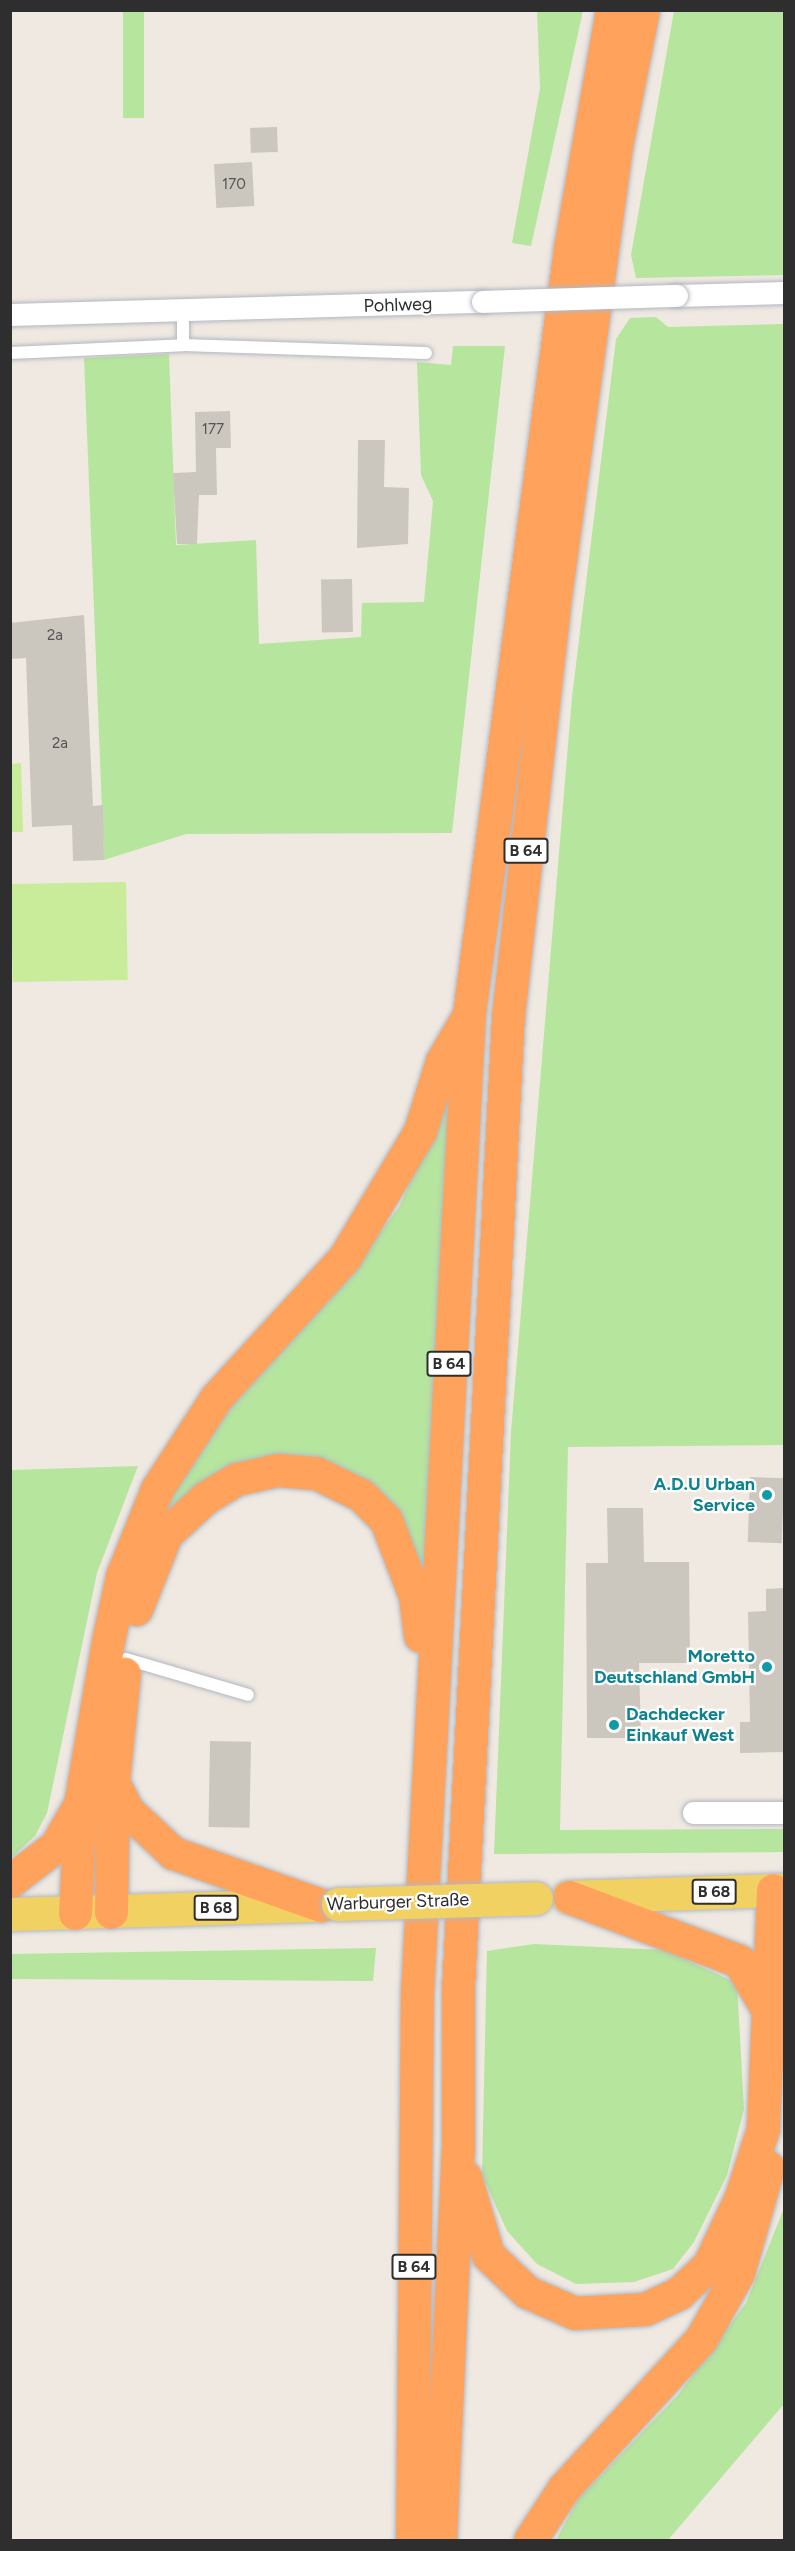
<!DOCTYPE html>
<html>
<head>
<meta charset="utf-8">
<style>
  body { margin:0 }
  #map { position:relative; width:795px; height:2551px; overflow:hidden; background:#efe9e1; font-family:Figtree,sans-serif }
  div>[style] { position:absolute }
  .green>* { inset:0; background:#b6e59e; transform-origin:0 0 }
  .pitch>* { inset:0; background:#c9ec9a; transform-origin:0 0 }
  .building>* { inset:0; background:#cbc7bf; transform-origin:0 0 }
  .roads { filter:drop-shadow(0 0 2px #b4b7c1) drop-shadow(0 0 2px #b4b7c1) }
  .lane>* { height:12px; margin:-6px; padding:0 6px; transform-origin:6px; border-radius:6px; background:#fff }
  .street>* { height:22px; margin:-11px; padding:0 11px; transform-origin:11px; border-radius:11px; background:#fff }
  .primary>* { height:33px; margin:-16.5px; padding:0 16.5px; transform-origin:16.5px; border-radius:16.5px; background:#f2d163 }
  .highway>* { height:33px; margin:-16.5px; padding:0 16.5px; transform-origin:16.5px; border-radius:16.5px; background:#ffa35c }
  .bridges { filter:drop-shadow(0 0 2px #b4b7c1) drop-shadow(0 0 2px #b4b7c1) }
  .street-bridge>* { height:22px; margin:-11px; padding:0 11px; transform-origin:11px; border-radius:11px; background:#fff }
  .primary-bridge>* { height:33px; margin:-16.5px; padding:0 16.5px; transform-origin:16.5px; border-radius:16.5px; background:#f2d163 }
  .dots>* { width:16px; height:16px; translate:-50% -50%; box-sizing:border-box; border:3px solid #fff; border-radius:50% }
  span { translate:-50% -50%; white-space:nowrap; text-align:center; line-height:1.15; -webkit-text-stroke:4.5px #fff; paint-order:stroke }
  .number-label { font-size:15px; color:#555452 }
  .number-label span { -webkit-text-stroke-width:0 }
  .shield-label span { padding:2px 4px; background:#fff; border:2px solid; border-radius:4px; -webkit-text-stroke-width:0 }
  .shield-label { font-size:16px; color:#2e2e2e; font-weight:700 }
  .street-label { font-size:18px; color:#2e2e2e }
  .culture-label { font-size:18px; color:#0d838f; font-weight:700 }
  .right { translate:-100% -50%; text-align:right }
  .left { translate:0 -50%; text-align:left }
  .frame { position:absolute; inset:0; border:12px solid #2e2e2e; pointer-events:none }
</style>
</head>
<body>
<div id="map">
  <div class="green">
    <i style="left:123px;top:11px;width:21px;height:107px"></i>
    <i style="clip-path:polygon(537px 11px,583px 11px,531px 246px,512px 243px,540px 88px)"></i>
    <i style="clip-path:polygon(674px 11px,784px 11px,784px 275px,636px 278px,631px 255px)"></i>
    <i style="clip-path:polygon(656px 317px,668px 327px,784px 324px,784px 1445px,568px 1447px,560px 1830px,784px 1829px,784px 1852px,494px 1854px,511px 1432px,572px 697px,616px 339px,630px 318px)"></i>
    <i style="clip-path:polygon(453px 346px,505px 346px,452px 833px,186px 834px,104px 860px,84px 358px,169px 354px,176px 545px,256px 540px,259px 644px,361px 637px,362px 603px,424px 602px,433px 501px,421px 475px,417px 362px,451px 365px)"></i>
    <i style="clip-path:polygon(457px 1075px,424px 1571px,397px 1512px,322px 1466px,155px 1522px,230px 1403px,355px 1266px,399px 1207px)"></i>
    <i style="clip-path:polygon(138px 1466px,97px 1573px,47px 1813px,35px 1836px,11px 1858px,11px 1470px)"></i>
    <i style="clip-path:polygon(534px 1944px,664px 1950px,737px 1983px,744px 2109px,727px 2175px,694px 2242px,673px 2269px,634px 2282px,576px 2284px,537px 2264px,507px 2231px,482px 2175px,487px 1951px)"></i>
    <i style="clip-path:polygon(376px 1948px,373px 1981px,11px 1979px,11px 1954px)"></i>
    <i style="clip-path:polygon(784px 2208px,784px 2404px,668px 2540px,556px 2540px,578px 2499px,678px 2395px,746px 2303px)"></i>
  </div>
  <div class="pitch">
    <i style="clip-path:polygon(21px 763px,23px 832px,11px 832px,11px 764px)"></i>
    <i style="left:126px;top:882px;width:98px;height:115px;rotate:89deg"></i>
  </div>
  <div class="building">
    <i style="left:277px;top:127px;width:25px;height:27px;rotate:88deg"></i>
    <i style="left:252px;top:162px;width:44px;height:38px;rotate:87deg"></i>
    <i style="clip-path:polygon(230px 411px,231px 448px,216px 448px,217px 495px,199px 495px,197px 544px,177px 544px,173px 473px,196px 472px,195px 412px)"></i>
    <i style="clip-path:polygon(358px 440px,385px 440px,384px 487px,409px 488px,408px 544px,357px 548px)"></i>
    <i style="left:352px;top:579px;width:53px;height:31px;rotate:89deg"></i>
    <i style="clip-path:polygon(84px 615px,93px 806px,103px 805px,104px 860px,73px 861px,72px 825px,32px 827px,26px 658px,10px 659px,10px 623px)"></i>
    <i style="left:750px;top:1477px;width:34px;height:65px;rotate:2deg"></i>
    <i style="clip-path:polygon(607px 1508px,643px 1508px,644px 1562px,689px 1562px,690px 1663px,639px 1663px,641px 1738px,587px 1738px,586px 1563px,608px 1563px)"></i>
    <i style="clip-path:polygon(784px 1588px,784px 1752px,740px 1753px,740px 1722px,750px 1722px,748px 1612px,766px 1611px,766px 1589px)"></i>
    <i style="left:210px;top:1741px;width:41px;height:86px;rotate:1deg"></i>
  </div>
  <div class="roads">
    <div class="lane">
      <i style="left:183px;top:312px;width:33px;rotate:90deg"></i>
      <i style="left:183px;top:345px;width:243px;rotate:1.9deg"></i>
      <i style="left:10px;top:353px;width:173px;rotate:-2.6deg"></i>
      <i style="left:126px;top:1659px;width:127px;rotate:16.4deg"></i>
    </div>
    <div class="street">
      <i style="left:677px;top:296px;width:107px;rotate:-1.6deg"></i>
      <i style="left:10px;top:315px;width:473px;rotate:-1.6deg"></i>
      <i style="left:694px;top:1813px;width:90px"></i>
    </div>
    <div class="primary">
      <i style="left:568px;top:1897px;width:216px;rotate:-1.9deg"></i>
      <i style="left:10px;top:1914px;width:311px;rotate:-1.7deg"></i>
    </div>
    <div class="highway">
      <i style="left:136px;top:1609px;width:81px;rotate:-68.2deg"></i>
      <i style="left:166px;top:1534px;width:53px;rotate:-42.7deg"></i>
      <i style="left:205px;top:1498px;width:37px;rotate:-31deg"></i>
      <i style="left:237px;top:1479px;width:42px;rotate:-12.4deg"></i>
      <i style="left:278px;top:1470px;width:38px;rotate:5deg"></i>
      <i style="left:316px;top:1473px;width:50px;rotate:26.1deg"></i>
      <i style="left:361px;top:1495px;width:35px;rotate:45deg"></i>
      <i style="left:386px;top:1520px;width:81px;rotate:69.1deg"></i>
      <i style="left:415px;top:1596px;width:40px;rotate:82.9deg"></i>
      <i style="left:113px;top:1782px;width:33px;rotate:63deg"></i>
      <i style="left:128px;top:1811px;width:62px;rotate:43deg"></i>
      <i style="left:173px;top:1853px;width:157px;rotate:19.4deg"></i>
      <i style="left:10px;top:1881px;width:58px;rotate:-37.3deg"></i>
      <i style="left:56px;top:1846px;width:43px;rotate:-60.4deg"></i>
      <i style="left:569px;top:1897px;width:182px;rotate:20.6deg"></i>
      <i style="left:739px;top:1961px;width:59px;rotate:59.5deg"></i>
      <i style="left:111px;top:1912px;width:130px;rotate:-89.1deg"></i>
      <i style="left:113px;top:1782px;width:109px;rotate:-84.2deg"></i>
      <i style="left:75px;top:1913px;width:114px;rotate:-87deg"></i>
      <i style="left:81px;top:1799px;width:160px;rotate:-80.3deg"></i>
      <i style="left:108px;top:1641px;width:66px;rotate:-77.8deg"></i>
      <i style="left:122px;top:1576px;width:94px;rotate:-68.1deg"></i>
      <i style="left:157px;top:1489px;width:108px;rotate:-57deg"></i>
      <i style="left:216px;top:1398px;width:191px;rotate:-47.5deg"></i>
      <i style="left:345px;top:1257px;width:147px;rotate:-59.2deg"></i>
      <i style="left:420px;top:1131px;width:73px;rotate:-72.6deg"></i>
      <i style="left:442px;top:1061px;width:50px;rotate:-59.8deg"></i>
      <i style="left:465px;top:2177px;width:81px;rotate:73.6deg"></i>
      <i style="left:488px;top:2255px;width:54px;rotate:43.5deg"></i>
      <i style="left:527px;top:2292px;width:52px;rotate:23.6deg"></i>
      <i style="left:575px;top:2313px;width:70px;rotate:-3.3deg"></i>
      <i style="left:645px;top:2309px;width:38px;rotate:-25deg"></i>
      <i style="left:679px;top:2293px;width:41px;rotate:-43deg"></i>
      <i style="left:709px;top:2265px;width:75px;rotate:-64.8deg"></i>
      <i style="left:741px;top:2197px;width:71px;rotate:-72.1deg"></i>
      <i style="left:763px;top:2129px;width:239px;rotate:-87.6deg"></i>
      <i style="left:412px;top:2540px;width:547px;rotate:-89.48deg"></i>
      <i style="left:417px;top:1993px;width:980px;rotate:-86.96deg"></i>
      <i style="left:469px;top:1014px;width:773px;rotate:-82.49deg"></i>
      <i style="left:570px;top:248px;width:242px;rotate:-80deg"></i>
      <i style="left:440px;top:2540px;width:390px;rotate:-87.4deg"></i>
      <i style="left:458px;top:2150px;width:161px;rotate:-90deg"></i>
      <i style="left:458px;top:1989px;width:974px;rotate:-87.06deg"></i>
      <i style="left:508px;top:1016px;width:406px;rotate:-83.6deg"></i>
      <i style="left:553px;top:612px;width:470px;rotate:-82.3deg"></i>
      <i style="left:616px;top:146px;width:139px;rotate:-78.8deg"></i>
      <i style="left:530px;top:2540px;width:62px;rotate:-56.8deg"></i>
      <i style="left:564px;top:2488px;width:202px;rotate:-47.4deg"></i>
      <i style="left:701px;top:2339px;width:76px;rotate:-60.7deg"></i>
      <i style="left:738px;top:2273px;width:110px;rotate:-74.2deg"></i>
    </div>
  </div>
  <div class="bridges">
    <div class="street-bridge">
      <i style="left:483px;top:302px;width:194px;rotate:-1.8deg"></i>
    </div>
    <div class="primary-bridge">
      <i style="left:338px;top:1904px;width:198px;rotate:-1.7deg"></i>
    </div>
  </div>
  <div class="dots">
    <i style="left:767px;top:1495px;background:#0f9aa8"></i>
    <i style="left:767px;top:1667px;background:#0f9aa8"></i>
    <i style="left:614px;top:1725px;background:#0f9aa8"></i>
  </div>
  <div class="number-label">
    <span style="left:234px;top:185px">170</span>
    <span style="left:213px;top:430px">177</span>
    <span style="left:55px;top:636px">2a</span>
    <span style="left:60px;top:744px">2a</span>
  </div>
  <div class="shield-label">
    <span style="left:526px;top:851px">B 64</span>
    <span style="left:449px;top:1364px">B 64</span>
    <span style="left:714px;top:1892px">B 68</span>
    <span style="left:216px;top:1908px">B 68</span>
    <span style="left:414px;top:2267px">B 64</span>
  </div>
  <div class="street-label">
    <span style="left:398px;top:305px;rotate:-2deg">Pohlweg</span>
    <span style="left:398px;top:1902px;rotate:-2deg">Warburger Straße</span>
  </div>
  <div class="culture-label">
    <span class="right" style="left:755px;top:1495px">A.D.U Urban<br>Service</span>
    <span class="right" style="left:755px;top:1667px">Moretto<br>Deutschland GmbH</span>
    <span class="left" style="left:626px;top:1725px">Dachdecker<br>Einkauf West</span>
  </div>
  <div class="frame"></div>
</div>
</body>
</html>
